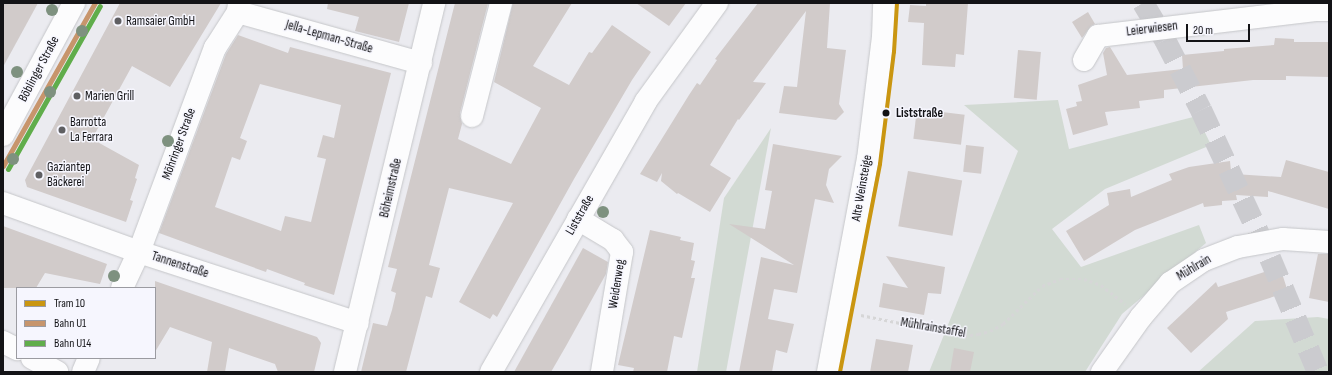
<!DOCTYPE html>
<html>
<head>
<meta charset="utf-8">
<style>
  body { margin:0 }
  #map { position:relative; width:1332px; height:375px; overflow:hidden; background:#ebebf0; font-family:"Sofia Sans Condensed",sans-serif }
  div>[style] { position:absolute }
  .green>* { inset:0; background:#d2dad3 }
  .building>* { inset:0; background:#d1cbca; transform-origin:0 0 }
  .major-tunnel>* { height:22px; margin-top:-11px; transform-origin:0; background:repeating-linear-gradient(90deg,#cbcbcf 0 22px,transparent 0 33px) }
  .path>* { height:2.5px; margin-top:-1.25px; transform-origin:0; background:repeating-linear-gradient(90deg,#d6d6d7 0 3px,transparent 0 6px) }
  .roads { filter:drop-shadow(0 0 1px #c5c6c9) drop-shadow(0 0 1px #c5c6c9) }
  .minor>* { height:22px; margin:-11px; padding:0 11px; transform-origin:11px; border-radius:11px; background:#fcfcfd }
  .rail-1>* { height:5px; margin:-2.5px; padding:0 2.5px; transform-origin:2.5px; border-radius:2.5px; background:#c7956c }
  .rail-2>* { height:5px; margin:-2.5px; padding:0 2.5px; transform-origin:2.5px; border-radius:2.5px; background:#60ad4b }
  .tram-1>* { height:4px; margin:-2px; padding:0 2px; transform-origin:2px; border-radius:2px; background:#ca9611 }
  .trees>* { width:12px; height:12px; margin:-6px; border-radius:50%; background:#7e917f }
  .dots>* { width:11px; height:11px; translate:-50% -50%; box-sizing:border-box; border:2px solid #f6f6fe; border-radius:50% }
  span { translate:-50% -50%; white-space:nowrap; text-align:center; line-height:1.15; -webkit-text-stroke:3px #f6f6fe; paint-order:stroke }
  .poi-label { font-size:13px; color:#131316 }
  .left { translate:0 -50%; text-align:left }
  .street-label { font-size:13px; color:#131316 }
  .stop-label { font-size:13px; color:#131316; font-weight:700 }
  .frame { position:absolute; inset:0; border:4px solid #131316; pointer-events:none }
  .legend { position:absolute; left:16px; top:287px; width:140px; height:72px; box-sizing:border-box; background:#f6f6fe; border:1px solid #9b9ba1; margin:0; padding:5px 7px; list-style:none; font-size:12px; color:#131316 }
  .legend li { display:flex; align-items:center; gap:8px; height:20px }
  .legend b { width:20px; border:1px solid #9b9ba1 }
  .scale { position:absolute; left:1186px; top:24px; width:64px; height:18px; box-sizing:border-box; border:2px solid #131316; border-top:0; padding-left:5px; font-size:12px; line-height:14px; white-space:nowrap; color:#131316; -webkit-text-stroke:3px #f6f6fe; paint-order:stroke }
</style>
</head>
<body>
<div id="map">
  <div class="green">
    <i style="clip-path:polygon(1058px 100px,1069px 149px,1197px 116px,1211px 145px,1105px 189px,1052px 229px,1081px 267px,1199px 225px,1206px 243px,1122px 314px,1085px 372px,929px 372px,1018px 151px,964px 105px)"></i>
    <i style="clip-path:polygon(771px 128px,726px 372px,697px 372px,724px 198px)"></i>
    <i style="clip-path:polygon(1318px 317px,1329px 319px,1329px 372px,1198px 372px,1255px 321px)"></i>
  </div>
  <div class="building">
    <i style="clip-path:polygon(3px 3px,38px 3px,3px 67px)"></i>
    <i style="clip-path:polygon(120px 3px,221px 3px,170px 87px,132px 66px,92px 139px,139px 165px,135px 178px,137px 179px,130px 200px,133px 201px,126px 222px,27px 187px,25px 180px)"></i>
    <i style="clip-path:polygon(328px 3px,409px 3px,399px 42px,355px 31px,359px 17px,327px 9px)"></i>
    <i style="clip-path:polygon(455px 3px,488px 3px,460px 113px,462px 124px,458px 139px,511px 164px,541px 108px,494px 82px,513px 3px,572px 3px,533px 66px,569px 85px,589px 52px,592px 53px,612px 25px,651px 52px,632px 80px,574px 179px,497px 317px,493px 314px,490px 319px,459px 302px,513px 203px,449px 188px,429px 265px,440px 268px,432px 298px,426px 296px,406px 372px,361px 372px,373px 323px,387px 326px,392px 310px,396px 293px,391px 291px,397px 269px,388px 267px)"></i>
    <i style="clip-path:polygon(636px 3px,686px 3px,669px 26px)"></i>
    <i style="clip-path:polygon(758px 3px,830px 3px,827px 48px,846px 50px,839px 104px,844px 112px,836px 120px,779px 113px,784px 86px,797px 87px,806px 11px,753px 82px,766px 83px,739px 120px,738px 119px,710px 165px,731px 178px,710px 212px,678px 193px,677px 194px,661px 181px,662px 173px,657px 182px,640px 174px,689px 95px,697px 83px,700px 85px,717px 60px,715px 59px)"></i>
    <i style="clip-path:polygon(926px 3px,968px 3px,964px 55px,956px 54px,955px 67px,922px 65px,924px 23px,908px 22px,910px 5px,926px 6px)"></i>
    <i style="clip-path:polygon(1088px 12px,1095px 24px,1091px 26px,1082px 38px,1072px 22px)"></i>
    <i style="clip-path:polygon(evenodd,238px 35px,288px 53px,290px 47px,391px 73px,334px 295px,304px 285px,305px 283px,267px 269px,266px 272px,159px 233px,226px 54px,238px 35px,260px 84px,341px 105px,334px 138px,323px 135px,317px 157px,326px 159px,311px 222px,285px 216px,281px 231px,215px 207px,232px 157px,240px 160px,247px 141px,240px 138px,260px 84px)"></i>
    <i style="clip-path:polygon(1275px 38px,1294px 39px,1294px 42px,1329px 42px,1329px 77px,1286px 76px,1286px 80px,1253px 80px,1164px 90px,1164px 98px,1139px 101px,1140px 108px,1105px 112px,1108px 125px,1073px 135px,1066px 109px,1077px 106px,1076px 102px,1082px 101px,1078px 85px,1107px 75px,1103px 53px,1106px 48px,1110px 47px,1127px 75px,1183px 69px,1182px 55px,1224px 51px,1224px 49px,1274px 45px)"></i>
    <i style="left:1018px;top:50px;width:23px;height:48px;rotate:5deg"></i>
    <i style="left:917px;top:109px;width:48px;height:30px;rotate:7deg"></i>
    <i style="clip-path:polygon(773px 144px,842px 156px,829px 169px,826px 185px,834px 203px,815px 199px,797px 293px,774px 289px,768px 319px,794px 324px,787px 353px,776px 350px,772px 372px,739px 372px,761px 257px,794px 265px,729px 224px,765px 229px,772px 191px,765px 190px)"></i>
    <i style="left:966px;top:145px;width:18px;height:27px;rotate:6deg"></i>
    <i style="clip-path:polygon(1286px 160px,1329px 172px,1329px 209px,1268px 191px,1268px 197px,1236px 195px,1237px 200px,1222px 201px,1222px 205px,1204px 207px,1203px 203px,1135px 230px,1084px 261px,1066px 231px,1109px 205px,1107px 193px,1130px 189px,1131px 197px,1172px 180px,1169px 174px,1189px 167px,1230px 161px,1231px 171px,1233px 170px,1234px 174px,1281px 177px)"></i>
    <i style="left:908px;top:171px;width:55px;height:56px;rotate:10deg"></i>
    <i style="clip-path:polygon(3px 226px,107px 264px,100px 284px,45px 273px,36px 288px,3px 288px)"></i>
    <i style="clip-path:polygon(650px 230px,681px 237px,680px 240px,694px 243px,691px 260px,695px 261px,691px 278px,695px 278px,682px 338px,674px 336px,667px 372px,633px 372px,634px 368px,618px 365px)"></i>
    <i style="clip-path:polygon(583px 248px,608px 262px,606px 274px,566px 346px,551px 372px,514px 372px)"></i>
    <i style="clip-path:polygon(1318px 254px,1329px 254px,1329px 302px,1309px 298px)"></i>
    <i style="clip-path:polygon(886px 256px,945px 267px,941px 294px,928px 293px,924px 315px,879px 307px,883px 283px,908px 288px)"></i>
    <i style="clip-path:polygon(1280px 267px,1288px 292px,1226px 312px,1228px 319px,1191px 353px,1167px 328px,1216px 282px,1218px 287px)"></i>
    <i style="clip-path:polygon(155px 281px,317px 337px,321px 343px,314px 372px,278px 372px,275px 364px,229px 348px,225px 372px,207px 372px,212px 342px,170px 327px,155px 352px)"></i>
    <i style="clip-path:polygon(876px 339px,913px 345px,908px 372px,870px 372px)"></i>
    <i style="clip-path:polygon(954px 348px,974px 352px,970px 372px,950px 372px)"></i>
  </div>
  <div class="major-tunnel">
    <i style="left:1143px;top:3px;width:43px;rotate:59.3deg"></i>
    <i style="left:1165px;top:40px;width:79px;rotate:62.8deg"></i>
    <i style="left:1201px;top:110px;width:163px;rotate:65deg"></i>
    <i style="left:1270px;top:258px;width:124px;rotate:67.2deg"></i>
  </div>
  <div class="path">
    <i style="left:861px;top:315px;width:105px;rotate:11.5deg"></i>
    <i style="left:964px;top:336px;width:14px;rotate:-8deg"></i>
    <i style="left:978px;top:334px;width:12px;rotate:-14deg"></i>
    <i style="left:990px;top:331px;width:15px;rotate:-28deg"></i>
    <i style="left:1003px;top:324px;width:54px;rotate:-44.3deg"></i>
    <i style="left:1042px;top:286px;width:19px;rotate:-21deg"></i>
    <i style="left:1060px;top:279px;width:24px"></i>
    <i style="left:1084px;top:279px;width:18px;rotate:19deg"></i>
    <i style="left:1101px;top:285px;width:31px;rotate:38deg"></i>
  </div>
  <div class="roads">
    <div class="minor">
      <i style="left:238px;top:12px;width:190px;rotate:15.6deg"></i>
      <i style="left:1084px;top:60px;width:28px;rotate:-60deg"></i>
      <i style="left:1098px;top:36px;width:221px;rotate:-6.8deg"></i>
      <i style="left:1317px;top:10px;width:12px"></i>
      <i style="left:472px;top:116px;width:117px;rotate:-75.6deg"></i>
      <i style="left:3px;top:135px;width:150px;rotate:-61.7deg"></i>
      <i style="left:3px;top:203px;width:145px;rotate:19.8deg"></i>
      <i style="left:139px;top:252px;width:230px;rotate:18deg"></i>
      <i style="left:578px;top:219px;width:41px;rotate:31deg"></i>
      <i style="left:613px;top:240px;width:15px;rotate:53deg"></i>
      <i style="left:622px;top:252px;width:122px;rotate:99.5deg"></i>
      <i style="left:122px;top:288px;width:40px;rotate:-65deg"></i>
      <i style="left:139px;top:252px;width:218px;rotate:-69.6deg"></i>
      <i style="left:215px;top:48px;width:43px;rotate:-57.4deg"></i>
      <i style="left:238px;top:12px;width:9px;rotate:-84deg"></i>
      <i style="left:3px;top:342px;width:16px;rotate:27deg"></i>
      <i style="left:32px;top:358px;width:29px;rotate:29deg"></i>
      <i style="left:83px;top:372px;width:15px;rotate:-67deg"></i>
      <i style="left:345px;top:372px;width:380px;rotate:-76.4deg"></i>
      <i style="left:491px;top:372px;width:312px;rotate:-60.2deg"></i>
      <i style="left:646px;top:101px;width:121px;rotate:-54.1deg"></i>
      <i style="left:828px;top:372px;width:217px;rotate:-79.4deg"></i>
      <i style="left:868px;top:159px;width:123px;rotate:-83deg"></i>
      <i style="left:883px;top:37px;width:34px;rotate:-88deg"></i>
      <i style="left:1102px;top:372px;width:67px;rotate:-54.7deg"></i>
      <i style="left:1141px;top:317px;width:45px;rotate:-49.5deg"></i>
      <i style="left:1170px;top:283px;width:41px;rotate:-34.1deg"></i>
      <i style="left:1204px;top:260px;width:36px;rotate:-21deg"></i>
      <i style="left:1238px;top:247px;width:46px;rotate:-10.1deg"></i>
      <i style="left:1283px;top:239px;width:46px;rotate:3.7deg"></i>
    </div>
  </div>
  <div class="rail-1">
    <i style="left:3px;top:166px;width:187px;rotate:-60.6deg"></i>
  </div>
  <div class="rail-2">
    <i style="left:8px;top:169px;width:187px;rotate:-60.6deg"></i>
  </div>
  <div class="tram-1">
    <i style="left:840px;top:372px;width:212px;rotate:-79.1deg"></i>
    <i style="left:880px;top:164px;width:113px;rotate:-82.9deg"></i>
    <i style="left:894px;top:52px;width:49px;rotate:-86.5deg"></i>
  </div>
  <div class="trees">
    <i style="left:52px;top:10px"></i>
    <i style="left:82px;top:31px"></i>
    <i style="left:17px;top:72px"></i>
    <i style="left:50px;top:92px"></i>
    <i style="left:168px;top:141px"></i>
    <i style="left:13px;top:159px"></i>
    <i style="left:603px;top:212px"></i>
    <i style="left:114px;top:276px"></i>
  </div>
  <div class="dots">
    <i style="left:118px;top:21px;background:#5f5f62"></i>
    <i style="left:77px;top:96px;background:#5f5f62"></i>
    <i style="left:886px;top:113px;background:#131316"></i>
    <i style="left:62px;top:130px;background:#5f5f62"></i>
    <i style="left:39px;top:175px;background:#5f5f62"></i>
  </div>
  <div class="poi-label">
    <span class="left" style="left:126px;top:21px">Ramsaier GmbH</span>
    <span class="left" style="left:85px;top:96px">Marien Grill</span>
    <span class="left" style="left:70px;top:130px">Barrotta<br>La Ferrara</span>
    <span class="left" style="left:47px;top:175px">Gaziantep<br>Bäckerei</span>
  </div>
  <div class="street-label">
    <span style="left:1152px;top:29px;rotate:-7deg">Leierwiesen</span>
    <span style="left:329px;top:37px;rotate:16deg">Jella-Lepman-Straße</span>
    <span style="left:39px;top:69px;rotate:-62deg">Böblinger Straße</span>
    <span style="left:179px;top:144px;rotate:-70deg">Möhringer Straße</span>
    <span style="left:391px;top:188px;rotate:-77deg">Böheimstraße</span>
    <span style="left:862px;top:188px;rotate:-80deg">Alte Weinsteige</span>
    <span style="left:580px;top:215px;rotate:-60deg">Liststraße</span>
    <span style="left:180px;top:265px;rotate:18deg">Tannenstraße</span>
    <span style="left:1194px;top:268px;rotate:-31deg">Mühlrain</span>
    <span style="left:617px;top:284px;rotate:-81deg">Weidenweg</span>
    <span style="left:933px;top:328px;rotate:10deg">Mühlrainstaffel</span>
  </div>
  <div class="stop-label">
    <span class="left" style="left:896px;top:113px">Liststraße</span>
  </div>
  <div class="frame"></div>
  <ul class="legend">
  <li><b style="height:5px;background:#ca9611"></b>Tram 10</li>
  <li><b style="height:5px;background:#c7956c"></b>Bahn U1</li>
  <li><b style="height:5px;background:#60ad4b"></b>Bahn U14</li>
  </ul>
  <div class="scale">20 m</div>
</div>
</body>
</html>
